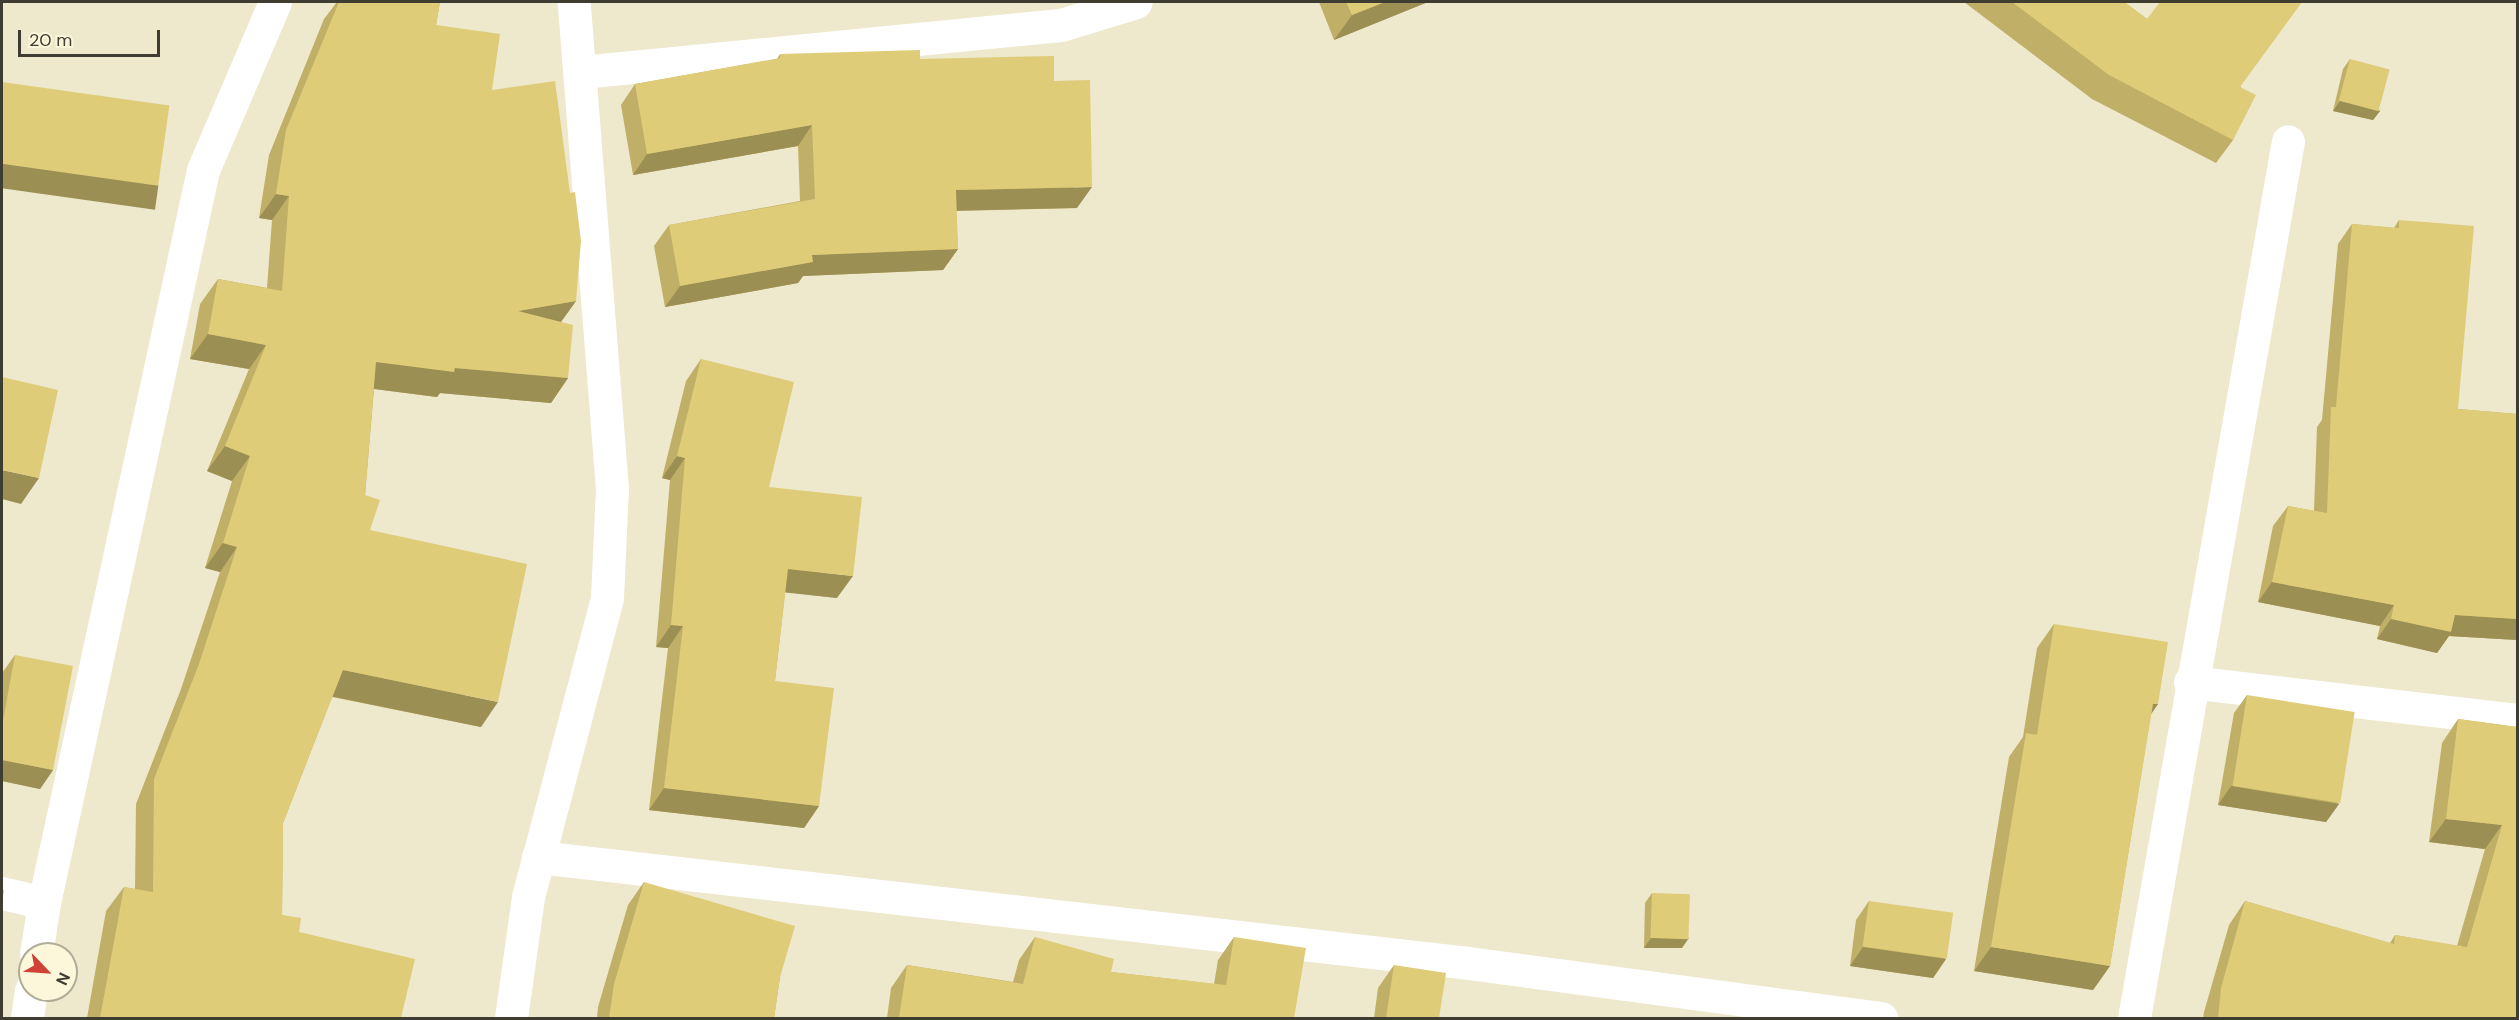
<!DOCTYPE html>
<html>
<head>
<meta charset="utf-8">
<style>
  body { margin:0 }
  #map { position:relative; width:2519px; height:1020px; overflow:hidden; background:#eee8cd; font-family:"DM Sans",sans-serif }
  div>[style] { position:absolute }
  .street>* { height:33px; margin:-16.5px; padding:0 16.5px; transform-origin:16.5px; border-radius:16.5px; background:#fff }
  .wall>* { inset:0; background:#c0af67 }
  .shaded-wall>* { inset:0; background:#9c8f54; transform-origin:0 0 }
  .building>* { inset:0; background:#dfcc78; transform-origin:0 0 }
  span { translate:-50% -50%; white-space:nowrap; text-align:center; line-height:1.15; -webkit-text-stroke:5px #fcf6da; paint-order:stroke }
  .frame { position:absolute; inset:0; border:3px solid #3f3d32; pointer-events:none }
  .north { position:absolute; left:18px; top:942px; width:60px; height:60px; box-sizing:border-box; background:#fcf6da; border:2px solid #b0ac97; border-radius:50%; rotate:115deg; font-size:16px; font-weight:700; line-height:24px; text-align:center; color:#3f3d32 }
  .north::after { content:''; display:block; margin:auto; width:21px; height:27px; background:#cf4235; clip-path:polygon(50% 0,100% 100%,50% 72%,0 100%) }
  .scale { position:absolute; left:18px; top:30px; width:142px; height:27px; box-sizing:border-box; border:3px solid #3f3d32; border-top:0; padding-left:8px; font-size:18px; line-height:21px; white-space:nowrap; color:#3f3d32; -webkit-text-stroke:4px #fcf6da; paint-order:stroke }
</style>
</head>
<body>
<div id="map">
  <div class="street">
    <i style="left:581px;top:72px;width:482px;rotate:-5.6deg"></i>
    <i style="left:1061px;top:25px;width:78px;rotate:-17deg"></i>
    <i style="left:2190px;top:682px;width:330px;rotate:6.6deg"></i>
    <i style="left:538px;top:857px;width:936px;rotate:6.5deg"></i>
    <i style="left:1468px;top:963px;width:417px;rotate:7.6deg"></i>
    <i style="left:2px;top:893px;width:43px;rotate:13.4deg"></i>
    <i style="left:36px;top:954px;width:52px;rotate:-81.1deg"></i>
    <i style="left:44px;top:903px;width:750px;rotate:-77.76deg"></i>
    <i style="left:203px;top:170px;width:183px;rotate:-66.8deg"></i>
    <i style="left:27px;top:1018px;width:28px;rotate:-82deg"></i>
    <i style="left:511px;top:1018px;width:122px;rotate:-82deg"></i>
    <i style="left:528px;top:897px;width:309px;rotate:-75.2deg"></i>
    <i style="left:607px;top:598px;width:109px;rotate:-87.4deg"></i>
    <i style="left:612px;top:489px;width:488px;rotate:-94.5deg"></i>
    <i style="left:2134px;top:1018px;width:890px;rotate:-80.04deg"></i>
  </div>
  <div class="wall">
    <i style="clip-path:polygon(337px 2px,440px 2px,436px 25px,492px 90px,576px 301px,561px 322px,568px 378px,551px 403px,440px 393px,437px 397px,374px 389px,365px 495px,370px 530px,481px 727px,332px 697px,283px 823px,282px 915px,299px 932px,401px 1018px,87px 1018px,106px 911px,124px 887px,135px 889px,136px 804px,181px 689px,220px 572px,205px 568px,232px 481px,207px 471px,249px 369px,190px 359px,200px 304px,218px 279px,267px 288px,272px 220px,259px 218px,269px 155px,324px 19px)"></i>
    <i style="clip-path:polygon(1319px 2px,1428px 2px,1334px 40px)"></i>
    <i style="clip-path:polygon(1964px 2px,2124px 2px,2147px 19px,2241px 87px,2233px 140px,2216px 163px,2092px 99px)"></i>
    <i style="clip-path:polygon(780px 54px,920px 59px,1054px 81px,1077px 208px,956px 211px,958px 249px,943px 270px,803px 276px,798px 283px,665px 307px,654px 246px,669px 225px,800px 201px,798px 146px,633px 175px,621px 105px,635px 84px,777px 59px)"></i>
    <i style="clip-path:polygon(2350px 59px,2380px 111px,2373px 120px,2333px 111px,2343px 69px)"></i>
    <i style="clip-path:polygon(2399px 220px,2458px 409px,2517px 414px,2517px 640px,2449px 636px,2437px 653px,2377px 639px,2380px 626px,2258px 602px,2273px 526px,2288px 506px,2314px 511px,2317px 427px,2322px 420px,2338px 244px,2352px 224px,2394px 228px)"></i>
    <i style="clip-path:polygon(701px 359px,769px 487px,837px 598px,785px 592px,775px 681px,819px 806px,804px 828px,649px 810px,668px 648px,656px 647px,670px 480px,662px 478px,686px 381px)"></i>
    <i style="clip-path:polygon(2054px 624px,2158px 704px,2151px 713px,2110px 966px,2093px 990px,1974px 971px,2009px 757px,2023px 737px,2037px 648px)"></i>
    <i style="clip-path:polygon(15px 655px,53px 770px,40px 789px,2px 781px,2px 673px)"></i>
    <i style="clip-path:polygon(2247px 695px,2339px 804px,2326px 822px,2218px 805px,2234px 713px)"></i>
    <i style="clip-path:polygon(2458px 719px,2517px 727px,2517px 1018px,2203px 1018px,2204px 1012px,2229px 925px,2245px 901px,2390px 943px,2395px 935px,2457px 946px,2485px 849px,2429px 842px,2442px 743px)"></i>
    <i style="clip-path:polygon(644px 882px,780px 977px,774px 1018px,597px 1018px,598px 1007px,628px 905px)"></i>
    <i style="clip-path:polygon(1652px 893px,1682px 948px,1644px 948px,1645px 903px)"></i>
    <i style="clip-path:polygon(1869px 901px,1946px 959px,1933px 978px,1850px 966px,1856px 920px)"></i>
    <i style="clip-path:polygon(1035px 937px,1111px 972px,1214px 984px,1218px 960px,1234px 937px,1294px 1018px,887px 1018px,891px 988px,907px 965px,1013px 982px,1019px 960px)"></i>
    <i style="clip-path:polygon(1394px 965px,1439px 1018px,1374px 1018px,1378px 988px)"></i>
  </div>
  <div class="shaded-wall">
    <i style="clip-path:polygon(1385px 2px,1428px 2px,1334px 40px,1352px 15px)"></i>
    <i style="clip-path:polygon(2340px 101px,2380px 111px,2373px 120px,2333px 111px)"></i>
    <i style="clip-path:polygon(812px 125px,798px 146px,633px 175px,647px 154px)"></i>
    <i style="left:2px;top:163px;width:158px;height:25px;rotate:8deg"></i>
    <i style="clip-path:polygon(1092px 187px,1077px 208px,941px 211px,956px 190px)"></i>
    <i style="clip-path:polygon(276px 194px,289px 196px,272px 220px,259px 218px)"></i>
    <i style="clip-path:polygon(958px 249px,943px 270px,803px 276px,798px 283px,665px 307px,680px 286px,812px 255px)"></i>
    <i style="clip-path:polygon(576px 301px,558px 326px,518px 311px)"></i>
    <i style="clip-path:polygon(208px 334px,266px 345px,249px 369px,190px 359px)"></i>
    <i style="clip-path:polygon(376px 362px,455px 368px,568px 378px,551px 403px,440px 393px,437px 397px,359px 387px)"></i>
    <i style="clip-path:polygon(225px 446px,250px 456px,232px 481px,207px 471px)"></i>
    <i style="clip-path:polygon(677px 456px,685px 458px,670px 480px,662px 478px)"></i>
    <i style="clip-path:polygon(2px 470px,39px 478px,21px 504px,2px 499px)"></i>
    <i style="clip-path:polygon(223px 543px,237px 547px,220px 572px,205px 568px)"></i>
    <i style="clip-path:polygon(788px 569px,853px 576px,837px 598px,772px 591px)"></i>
    <i style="clip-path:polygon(2272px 582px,2394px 605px,2380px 626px,2258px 602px)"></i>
    <i style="clip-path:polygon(2455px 615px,2517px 619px,2517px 640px,2449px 636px,2437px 653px,2377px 639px,2391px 619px)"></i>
    <i style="clip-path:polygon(671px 625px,683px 626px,668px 648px,656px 647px)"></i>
    <i style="clip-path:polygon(343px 670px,498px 702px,481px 727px,325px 695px)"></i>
    <i style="clip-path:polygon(2153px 704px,2158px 704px,2141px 729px)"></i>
    <i style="clip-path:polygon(2px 760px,53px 770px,40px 789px,2px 781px)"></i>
    <i style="clip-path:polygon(2231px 786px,2339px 804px,2326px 822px,2218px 805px)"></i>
    <i style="clip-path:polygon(664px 788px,819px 806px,804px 828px,649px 810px)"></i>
    <i style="clip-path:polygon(2446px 819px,2502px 825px,2485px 849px,2429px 842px)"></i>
    <i style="clip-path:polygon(1651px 938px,1689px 938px,1682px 948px,1644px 948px)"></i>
    <i style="clip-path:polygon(1863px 947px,1946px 959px,1933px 978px,1850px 966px)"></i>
    <i style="clip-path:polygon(1991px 947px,2110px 966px,2093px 990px,1974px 971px)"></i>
  </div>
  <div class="building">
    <i style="clip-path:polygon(339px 2px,440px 2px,436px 25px,500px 34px,492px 90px,555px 81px,570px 193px,575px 192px,581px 241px,576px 301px,518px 311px,573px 325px,568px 378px,455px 368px,454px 372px,376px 362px,365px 495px,380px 500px,370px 530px,527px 564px,498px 702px,343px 670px,283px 823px,282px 915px,301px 918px,299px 932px,415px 959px,401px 1018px,100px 1018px,124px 887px,153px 892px,154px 779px,199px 664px,237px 547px,223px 543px,250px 456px,225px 446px,266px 345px,208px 334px,218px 279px,282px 291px,289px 196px,276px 194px,286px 130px)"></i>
    <i style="clip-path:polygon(1346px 2px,1385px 2px,1352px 15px)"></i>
    <i style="clip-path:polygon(2012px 2px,2124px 2px,2147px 19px,2160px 2px,2302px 2px,2240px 87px,2256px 95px,2233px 140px,2109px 75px)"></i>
    <i style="clip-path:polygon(920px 50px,920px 59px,1054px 56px,1054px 81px,1090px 80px,1092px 187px,956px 190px,958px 249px,812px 255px,813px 262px,680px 286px,669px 225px,815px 199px,812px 125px,647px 154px,635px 84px,780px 58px,780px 54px)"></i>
    <i style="left:2350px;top:59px;width:41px;height:43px;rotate:15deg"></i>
    <i style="left:2px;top:82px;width:169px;height:81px;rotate:8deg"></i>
    <i style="clip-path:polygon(2399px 220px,2474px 226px,2458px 409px,2517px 414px,2517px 619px,2455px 615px,2451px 632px,2391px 619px,2394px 605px,2272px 582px,2288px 506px,2327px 513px,2331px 407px,2336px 407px,2352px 224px,2399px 228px)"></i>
    <i style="clip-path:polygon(701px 359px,794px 382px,769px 487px,862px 497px,853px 576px,788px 569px,775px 681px,834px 688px,819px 806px,664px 788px,683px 626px,671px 625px,685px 458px,677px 456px)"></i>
    <i style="clip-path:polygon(2px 377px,58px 390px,39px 478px,2px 470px)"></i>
    <i style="clip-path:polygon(2054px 624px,2168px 642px,2158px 704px,2153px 704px,2110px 966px,1991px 947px,2026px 733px,2037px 735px)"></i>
    <i style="clip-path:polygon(15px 655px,73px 666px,53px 770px,2px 760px,2px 726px)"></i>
    <i style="left:2247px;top:695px;width:109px;height:92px;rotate:9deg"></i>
    <i style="clip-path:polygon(2458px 719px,2517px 727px,2517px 1018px,2218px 1018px,2221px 988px,2245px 901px,2394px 944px,2395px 935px,2467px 947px,2502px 825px,2446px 819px)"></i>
    <i style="clip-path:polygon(644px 882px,795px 926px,780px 977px,774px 1018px,609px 1018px,614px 984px)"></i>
    <i style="clip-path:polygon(2px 889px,4px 890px,2px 903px)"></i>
    <i style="left:1652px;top:893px;width:38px;height:45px;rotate:2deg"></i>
    <i style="left:1869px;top:901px;width:85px;height:46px;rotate:8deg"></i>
    <i style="clip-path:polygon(1035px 937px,1114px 959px,1111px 972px,1226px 985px,1234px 937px,1306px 948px,1294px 1018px,899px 1018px,907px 965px,1023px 984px)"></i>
    <i style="clip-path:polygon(1394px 965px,1446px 973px,1439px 1018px,1386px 1018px)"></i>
  </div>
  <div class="frame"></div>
  <div class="north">N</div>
  <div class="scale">20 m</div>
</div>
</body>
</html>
